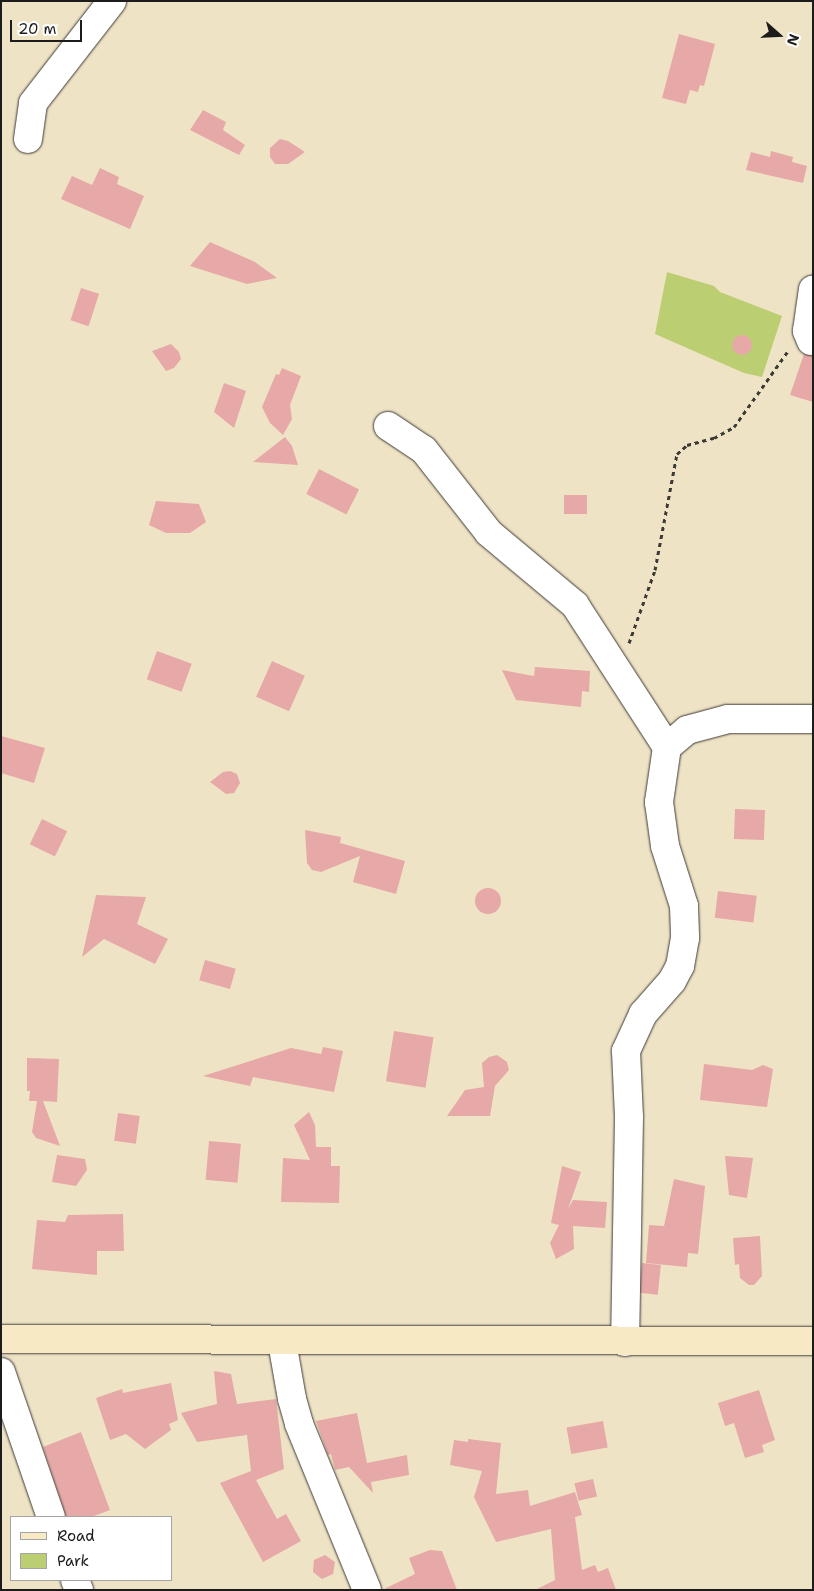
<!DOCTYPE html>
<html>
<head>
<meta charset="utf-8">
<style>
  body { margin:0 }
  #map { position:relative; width:814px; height:1591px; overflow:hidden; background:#efe3c6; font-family:"Shantell Sans",sans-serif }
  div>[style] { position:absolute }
  .green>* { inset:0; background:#bcce72 }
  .building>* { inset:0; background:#e6a9a7; transform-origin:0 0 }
  .round { border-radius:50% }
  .path>* { height:3px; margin-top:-1.5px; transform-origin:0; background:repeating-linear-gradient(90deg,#3c3a36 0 4px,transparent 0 8px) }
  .roads { filter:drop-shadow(0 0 1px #3c3a36) drop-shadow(0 0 1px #3c3a36) }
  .street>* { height:28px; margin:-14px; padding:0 14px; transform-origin:14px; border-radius:14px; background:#fff }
  .secondary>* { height:28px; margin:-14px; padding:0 14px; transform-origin:14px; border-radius:14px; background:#f7e9c3 }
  span { translate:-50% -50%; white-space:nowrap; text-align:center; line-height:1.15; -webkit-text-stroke:4.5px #fff; paint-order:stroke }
  .frame { position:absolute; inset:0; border:2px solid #1c1c1c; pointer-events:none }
  .legend { position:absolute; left:10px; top:1516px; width:162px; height:65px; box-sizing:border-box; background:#fff; border:1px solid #a4a4a4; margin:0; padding:6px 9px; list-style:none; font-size:15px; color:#1c1c1c }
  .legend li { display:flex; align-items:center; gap:10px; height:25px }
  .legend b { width:25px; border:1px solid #a4a4a4 }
  .north { position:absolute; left:754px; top:10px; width:50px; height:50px; -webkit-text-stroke:4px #fff; paint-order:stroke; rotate:109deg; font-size:14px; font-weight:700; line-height:20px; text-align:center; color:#1c1c1c }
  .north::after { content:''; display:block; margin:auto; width:18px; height:22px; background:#1c1c1c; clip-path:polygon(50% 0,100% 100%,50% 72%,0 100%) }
  .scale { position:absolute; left:10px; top:20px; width:72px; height:22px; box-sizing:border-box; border:2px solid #1c1c1c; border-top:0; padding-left:6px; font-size:15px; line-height:18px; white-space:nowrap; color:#1c1c1c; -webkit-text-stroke:4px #fff; paint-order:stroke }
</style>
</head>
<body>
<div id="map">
  <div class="green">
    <i style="clip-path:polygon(667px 272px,714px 286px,720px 292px,782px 316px,762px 377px,744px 373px,655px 334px)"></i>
  </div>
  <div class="building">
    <i style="clip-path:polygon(679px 34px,715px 44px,704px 86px,700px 85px,698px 92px,690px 90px,686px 104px,662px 98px)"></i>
    <i style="clip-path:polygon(203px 110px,226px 122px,223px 130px,245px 145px,239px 155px,190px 130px)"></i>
    <i style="clip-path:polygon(280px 139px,288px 141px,305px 152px,288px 164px,275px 164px,270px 157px,270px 148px)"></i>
    <i style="clip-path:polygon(771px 151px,793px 157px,792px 162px,807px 166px,803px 183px,746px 170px,751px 152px,770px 157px)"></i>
    <i style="clip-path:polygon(100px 168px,119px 177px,117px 184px,144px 196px,130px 229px,61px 199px,72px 176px,92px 185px)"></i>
    <i style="clip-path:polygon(210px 242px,255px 262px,277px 278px,247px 284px,190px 266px)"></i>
    <i style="left:81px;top:288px;width:19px;height:34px;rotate:18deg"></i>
    <i class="round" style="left:732px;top:335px;width:20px;height:20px"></i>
    <i style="clip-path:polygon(171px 344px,179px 352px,181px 359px,174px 368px,166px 371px,152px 351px)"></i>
    <i style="clip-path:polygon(804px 354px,813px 356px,813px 402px,790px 395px)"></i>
    <i style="clip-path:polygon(282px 368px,301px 376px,290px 405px,292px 419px,283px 435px,270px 423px,262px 407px,276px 374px,279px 375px)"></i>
    <i style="clip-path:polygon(224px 383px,246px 391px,234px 428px,214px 412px)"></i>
    <i style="clip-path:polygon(285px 437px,292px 446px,298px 465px,253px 462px)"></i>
    <i style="left:319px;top:469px;width:45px;height:28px;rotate:27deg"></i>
    <i style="left:564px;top:495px;width:23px;height:19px"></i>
    <i style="clip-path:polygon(156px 501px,199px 504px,206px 522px,190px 533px,166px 533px,149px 525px)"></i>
    <i style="left:157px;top:651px;width:37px;height:30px;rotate:20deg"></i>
    <i style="left:272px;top:661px;width:36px;height:39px;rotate:24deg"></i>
    <i style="clip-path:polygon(535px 667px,590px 671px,589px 692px,582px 691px,581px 707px,516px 700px,502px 670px,534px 676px)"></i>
    <i style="clip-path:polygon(1px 736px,45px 748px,34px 783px,1px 773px)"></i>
    <i style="clip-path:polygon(230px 771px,237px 774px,240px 783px,234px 793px,226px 794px,210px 782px,223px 772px)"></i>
    <i style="left:735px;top:809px;width:30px;height:30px;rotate:2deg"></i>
    <i style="left:42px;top:819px;width:28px;height:28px;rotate:26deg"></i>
    <i style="clip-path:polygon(305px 830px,341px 837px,340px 843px,405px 861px,396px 894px,353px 882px,360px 856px,321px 872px,312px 870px,307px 863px)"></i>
    <i class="round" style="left:475px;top:888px;width:26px;height:26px"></i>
    <i style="left:718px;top:891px;width:39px;height:27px;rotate:7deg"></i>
    <i style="clip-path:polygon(96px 895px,146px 897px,137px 924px,168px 939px,155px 964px,104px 939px,82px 957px)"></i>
    <i style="left:205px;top:960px;width:32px;height:21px;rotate:16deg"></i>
    <i style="left:394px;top:1031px;width:40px;height:51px;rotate:9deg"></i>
    <i style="clip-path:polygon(323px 1047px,343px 1051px,334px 1092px,253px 1077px,250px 1086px,203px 1076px,291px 1048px,321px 1054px)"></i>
    <i style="clip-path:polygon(497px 1055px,507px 1062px,509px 1070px,495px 1086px,490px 1116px,447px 1116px,465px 1090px,484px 1087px,482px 1063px,489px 1057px)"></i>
    <i style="clip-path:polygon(27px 1058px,59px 1059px,57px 1102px,43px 1101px,60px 1146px,36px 1138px,32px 1132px,37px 1101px,29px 1101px,30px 1091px,27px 1091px)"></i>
    <i style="clip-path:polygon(704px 1064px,752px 1070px,763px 1065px,773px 1069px,767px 1107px,700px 1100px)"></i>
    <i style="clip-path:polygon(309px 1112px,315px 1125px,316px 1147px,331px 1147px,331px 1166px,340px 1166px,339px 1203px,281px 1202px,283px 1158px,310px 1160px,294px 1125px)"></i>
    <i style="left:118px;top:1113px;width:22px;height:28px;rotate:8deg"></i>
    <i style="left:209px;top:1141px;width:32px;height:39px;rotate:5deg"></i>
    <i style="clip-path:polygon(57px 1155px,85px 1159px,87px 1170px,76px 1186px,52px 1182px)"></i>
    <i style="clip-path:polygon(725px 1156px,753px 1158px,747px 1198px,729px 1195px)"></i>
    <i style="clip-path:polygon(562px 1166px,581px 1172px,568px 1209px,573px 1200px,607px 1202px,605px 1228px,573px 1226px,574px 1249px,556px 1259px,550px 1243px,559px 1225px,551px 1223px)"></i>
    <i style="clip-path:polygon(674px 1179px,705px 1186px,698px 1254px,688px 1253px,687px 1267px,646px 1263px,649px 1225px,664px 1226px)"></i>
    <i style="clip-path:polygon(123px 1214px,124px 1251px,97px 1251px,97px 1275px,32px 1269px,37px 1220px,65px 1222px,68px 1215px)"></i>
    <i style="clip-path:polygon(760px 1236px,762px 1276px,754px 1285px,749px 1285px,740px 1278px,739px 1264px,735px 1265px,733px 1238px)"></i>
    <i style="left:642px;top:1263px;width:19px;height:30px;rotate:6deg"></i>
    <i style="clip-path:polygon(214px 1371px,231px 1374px,237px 1404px,276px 1399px,284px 1469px,256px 1480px,277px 1519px,286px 1514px,301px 1541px,263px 1562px,220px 1483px,251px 1471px,247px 1435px,197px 1442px,181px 1413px,217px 1404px)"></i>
    <i style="clip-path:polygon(171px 1383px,178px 1420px,169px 1424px,171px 1430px,145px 1449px,126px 1434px,110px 1440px,96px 1398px,122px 1389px,123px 1393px)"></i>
    <i style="clip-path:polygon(759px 1390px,775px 1440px,762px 1445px,764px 1452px,745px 1458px,734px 1423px,725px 1426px,718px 1403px)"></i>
    <i style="clip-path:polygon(357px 1413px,367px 1463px,407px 1455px,409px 1475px,371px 1482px,373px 1493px,349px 1467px,335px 1470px,331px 1454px,328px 1455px,316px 1421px)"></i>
    <i style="left:603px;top:1421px;width:27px;height:37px;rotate:80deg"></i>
    <i style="clip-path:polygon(81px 1432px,110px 1510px,91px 1517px,66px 1517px,43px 1447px)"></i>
    <i style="clip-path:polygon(468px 1439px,501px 1443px,496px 1494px,528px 1490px,530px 1506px,575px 1492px,582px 1515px,575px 1517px,582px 1570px,595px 1565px,598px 1572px,608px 1568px,616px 1590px,535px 1590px,555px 1580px,551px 1529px,496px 1542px,474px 1497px,482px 1471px,450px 1465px,454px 1440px,468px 1442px)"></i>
    <i style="left:593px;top:1479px;width:18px;height:19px;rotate:77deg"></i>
    <i style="clip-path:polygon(430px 1550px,442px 1551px,457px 1590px,382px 1590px,415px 1574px,409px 1558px)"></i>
    <i style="clip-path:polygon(325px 1555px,335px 1562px,333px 1574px,322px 1579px,313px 1572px,314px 1560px)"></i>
  </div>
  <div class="path">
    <i style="left:629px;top:643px;width:77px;rotate:-70.4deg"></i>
    <i style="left:655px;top:570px;width:118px;rotate:-79.3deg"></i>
    <i style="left:677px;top:454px;width:13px;rotate:-42deg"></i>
    <i style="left:687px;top:445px;width:28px;rotate:-15deg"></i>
    <i style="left:714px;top:438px;width:23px;rotate:-29deg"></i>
    <i style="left:734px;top:427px;width:93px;rotate:-54.6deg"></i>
  </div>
  <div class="roads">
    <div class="street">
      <i style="left:28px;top:139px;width:36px;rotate:-82deg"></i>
      <i style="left:33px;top:103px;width:129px;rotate:-52.2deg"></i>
      <i style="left:811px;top:341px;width:11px;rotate:-112deg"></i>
      <i style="left:807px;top:331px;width:42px;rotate:-81.9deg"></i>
      <i style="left:388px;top:426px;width:43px;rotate:33.7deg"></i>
      <i style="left:424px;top:450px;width:105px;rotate:51.9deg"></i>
      <i style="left:489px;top:533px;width:112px;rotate:39.9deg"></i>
      <i style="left:575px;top:605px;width:169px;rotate:57.1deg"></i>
      <i style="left:667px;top:747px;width:56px;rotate:98.3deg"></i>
      <i style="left:659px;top:802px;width:44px;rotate:82.2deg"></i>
      <i style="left:665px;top:846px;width:63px;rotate:72.4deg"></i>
      <i style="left:684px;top:906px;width:32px;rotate:88deg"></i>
      <i style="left:685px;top:938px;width:28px;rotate:100deg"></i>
      <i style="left:680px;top:966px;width:17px;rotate:118deg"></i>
      <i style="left:672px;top:981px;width:44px;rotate:131.3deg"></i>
      <i style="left:643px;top:1014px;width:41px;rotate:114.7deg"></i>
      <i style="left:626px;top:1051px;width:66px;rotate:87.4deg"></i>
      <i style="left:629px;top:1117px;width:225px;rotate:91deg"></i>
      <i style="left:667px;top:747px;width:26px;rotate:-40deg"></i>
      <i style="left:687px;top:730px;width:42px;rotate:-15deg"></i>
      <i style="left:728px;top:719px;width:85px"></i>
      <i style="left:282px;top:1342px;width:58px;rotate:80deg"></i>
      <i style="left:292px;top:1399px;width:26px;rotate:74deg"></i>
      <i style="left:299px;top:1424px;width:179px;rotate:67.7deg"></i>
      <i style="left:1px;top:1372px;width:153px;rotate:71deg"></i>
      <i style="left:75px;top:1580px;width:11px;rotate:68deg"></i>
    </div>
    <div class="secondary">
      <i style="left:1px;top:1339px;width:812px;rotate:0.14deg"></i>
    </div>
  </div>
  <div class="frame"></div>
  <ul class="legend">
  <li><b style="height:6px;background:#f7e9c3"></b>Road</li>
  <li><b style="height:14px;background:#bcce72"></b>Park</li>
  </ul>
  <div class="north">N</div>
  <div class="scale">20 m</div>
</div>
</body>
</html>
